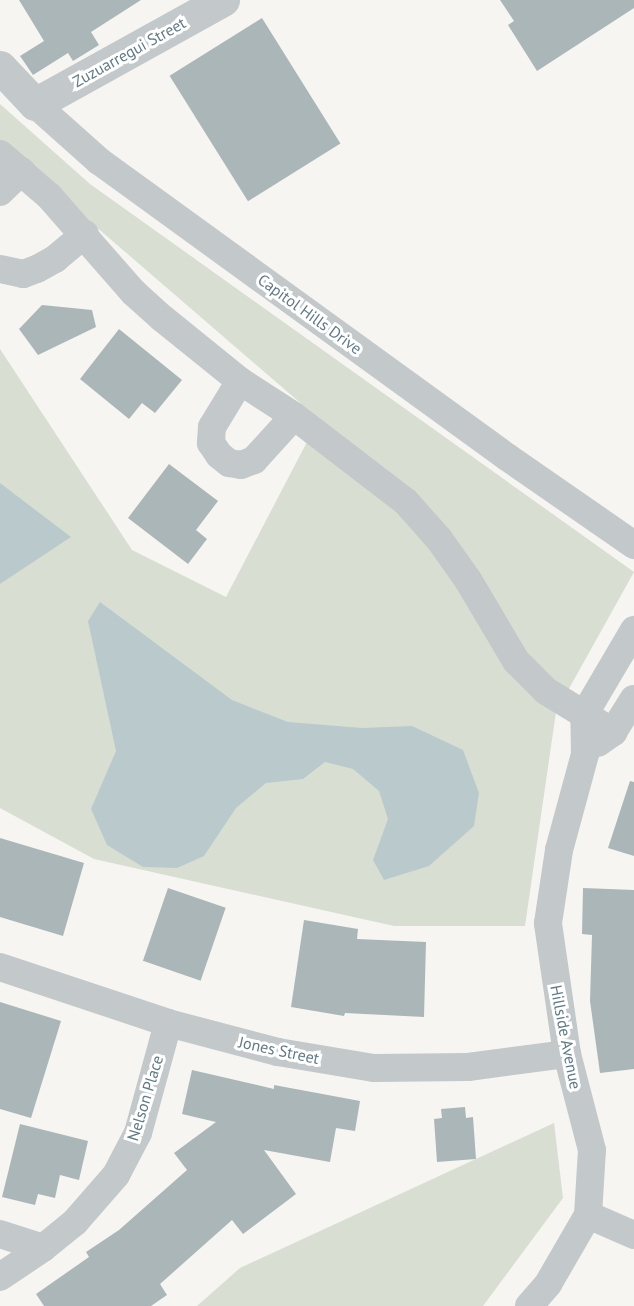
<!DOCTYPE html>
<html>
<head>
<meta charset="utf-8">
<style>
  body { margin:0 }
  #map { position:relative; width:634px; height:1306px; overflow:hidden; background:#f6f5f1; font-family:"PT Sans",sans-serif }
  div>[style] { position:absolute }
  .green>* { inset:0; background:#d8ded2 }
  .water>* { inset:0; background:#bacacc }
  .building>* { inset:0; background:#abb6b9; transform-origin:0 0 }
  .minor>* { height:28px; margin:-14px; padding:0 14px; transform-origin:14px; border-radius:14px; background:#c3c8ca }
  .tertiary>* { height:33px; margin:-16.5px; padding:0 16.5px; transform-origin:16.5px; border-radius:16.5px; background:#c3c8ca }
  span { translate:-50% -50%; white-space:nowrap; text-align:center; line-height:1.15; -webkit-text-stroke:6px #fff; paint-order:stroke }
  .street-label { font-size:16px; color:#627a85 }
</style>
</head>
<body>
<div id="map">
  <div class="green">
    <i style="clip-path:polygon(0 104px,90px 184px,634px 572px,556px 712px,525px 926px,394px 926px,94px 859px,0 808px,0 349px,132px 550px,226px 597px,319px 419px,0 144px)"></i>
    <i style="clip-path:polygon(554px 1123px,563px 1198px,483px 1306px,197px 1306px,240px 1268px)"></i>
  </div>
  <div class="water">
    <i style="clip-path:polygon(0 483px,71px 537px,0 584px)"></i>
    <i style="clip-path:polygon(100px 602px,232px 700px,288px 722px,362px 728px,412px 726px,463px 750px,479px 793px,474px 826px,429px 866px,384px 880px,373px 860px,388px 819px,379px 791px,353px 769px,325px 762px,303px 779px,266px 783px,236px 808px,204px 856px,177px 868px,143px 867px,107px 845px,91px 809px,116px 751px,88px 621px)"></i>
  </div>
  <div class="building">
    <i style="clip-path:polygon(19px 0,141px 0,91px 32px,99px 45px,73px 61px,68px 53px,33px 75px,20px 56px,44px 41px)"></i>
    <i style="clip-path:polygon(500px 0,634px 0,634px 8px,537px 71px,508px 25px,514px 21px)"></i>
    <i style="left:262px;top:18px;width:148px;height:109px;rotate:58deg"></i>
    <i style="clip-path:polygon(42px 305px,92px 310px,96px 327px,38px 355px,19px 329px)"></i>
    <i style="clip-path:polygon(119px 329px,182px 380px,155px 413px,142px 403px,129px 419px,80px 379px)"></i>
    <i style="clip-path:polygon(169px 464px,218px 501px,196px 530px,207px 539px,188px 564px,128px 518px)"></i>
    <i style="clip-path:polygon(630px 781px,634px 782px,634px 856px,608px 848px)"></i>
    <i style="clip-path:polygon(0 838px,84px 863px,63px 936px,0 917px)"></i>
    <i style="left:168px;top:888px;width:61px;height:77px;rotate:19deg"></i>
    <i style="clip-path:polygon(583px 888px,634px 890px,634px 1069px,600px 1073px,590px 1001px,592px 935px,582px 934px)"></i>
    <i style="clip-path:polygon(304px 920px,358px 929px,357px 939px,426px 942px,424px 1017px,345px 1013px,344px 1016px,291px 1007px)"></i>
    <i style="clip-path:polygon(0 1002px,61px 1021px,31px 1118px,0 1109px)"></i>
    <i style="clip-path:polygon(192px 1070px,274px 1089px,274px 1085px,360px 1101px,355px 1131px,336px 1128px,330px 1162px,264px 1150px,296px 1194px,243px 1234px,232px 1220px,160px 1284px,167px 1295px,151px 1306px,44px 1306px,36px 1294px,89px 1257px,86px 1252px,119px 1230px,187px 1170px,174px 1153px,216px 1122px,182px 1114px)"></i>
    <i style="clip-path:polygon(465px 1107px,466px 1118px,473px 1117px,476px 1159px,437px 1162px,434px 1119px,442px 1118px,441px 1109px)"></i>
    <i style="clip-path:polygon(20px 1124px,88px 1141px,79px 1180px,60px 1175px,55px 1198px,38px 1194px,35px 1205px,2px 1197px)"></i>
  </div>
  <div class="minor">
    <i style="left:35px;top:104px;width:86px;rotate:41.7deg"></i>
    <i style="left:99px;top:161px;width:504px;rotate:35.96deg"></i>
    <i style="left:507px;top:457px;width:155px;rotate:34.7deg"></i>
    <i style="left:0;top:154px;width:65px;rotate:40.6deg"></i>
    <i style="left:49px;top:196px;width:128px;rotate:48.8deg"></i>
    <i style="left:133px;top:292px;width:39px;rotate:42deg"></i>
    <i style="left:162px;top:318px;width:100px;rotate:38.9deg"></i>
    <i style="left:240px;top:381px;width:64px;rotate:32.9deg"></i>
    <i style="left:294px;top:416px;width:141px;rotate:37.5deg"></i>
    <i style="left:406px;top:502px;width:50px;rotate:48.3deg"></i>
    <i style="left:439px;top:539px;width:50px;rotate:54.7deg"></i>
    <i style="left:468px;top:580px;width:94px;rotate:59.3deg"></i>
    <i style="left:516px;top:661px;width:42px;rotate:45deg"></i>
    <i style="left:546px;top:691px;width:79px;rotate:31.5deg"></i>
    <i style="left:0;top:192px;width:30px;rotate:-44deg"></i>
    <i style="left:0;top:269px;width:24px;rotate:12deg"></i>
    <i style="left:23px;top:274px;width:15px;rotate:-20deg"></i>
    <i style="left:37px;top:269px;width:21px;rotate:-29deg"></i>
    <i style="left:55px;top:259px;width:39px;rotate:-40deg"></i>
    <i style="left:240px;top:381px;width:54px;rotate:121.3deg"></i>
    <i style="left:212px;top:427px;width:16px;rotate:94deg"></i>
    <i style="left:211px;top:443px;width:14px;rotate:56deg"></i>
    <i style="left:219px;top:455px;width:13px;rotate:39deg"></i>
    <i style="left:229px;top:463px;width:12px;rotate:9deg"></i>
    <i style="left:241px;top:465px;width:14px;rotate:-21deg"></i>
    <i style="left:254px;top:460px;width:59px;rotate:-47.7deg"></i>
    <i style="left:598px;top:743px;width:19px;rotate:-36deg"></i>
    <i style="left:613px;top:732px;width:39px;rotate:-58deg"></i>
    <i style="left:0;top:967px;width:177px;rotate:18.4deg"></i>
    <i style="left:168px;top:1023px;width:114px;rotate:14.8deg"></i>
    <i style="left:278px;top:1052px;width:97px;rotate:9.5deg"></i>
    <i style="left:374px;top:1068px;width:94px;rotate:-0.6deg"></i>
    <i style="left:468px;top:1067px;width:100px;rotate:-7.5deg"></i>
    <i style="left:588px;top:1215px;width:50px;rotate:23.5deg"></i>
    <i style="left:0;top:1234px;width:45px;rotate:18deg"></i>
    <i style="left:0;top:1277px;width:52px;rotate:-34deg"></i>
    <i style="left:43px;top:1248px;width:41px;rotate:-39.1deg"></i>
    <i style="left:75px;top:1222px;width:62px;rotate:-48.9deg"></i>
    <i style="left:116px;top:1175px;width:47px;rotate:-62.4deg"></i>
    <i style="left:138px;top:1133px;width:114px;rotate:-74.7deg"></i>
    <i style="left:529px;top:1306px;width:29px;rotate:-49deg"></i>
    <i style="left:548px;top:1284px;width:80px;rotate:-59.9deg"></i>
    <i style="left:588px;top:1215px;width:65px;rotate:-86.5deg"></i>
    <i style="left:592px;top:1150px;width:99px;rotate:-104.6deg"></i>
    <i style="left:567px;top:1054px;width:132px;rotate:-98.3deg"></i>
    <i style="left:548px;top:923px;width:74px;rotate:-81.4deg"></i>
    <i style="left:559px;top:850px;width:99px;rotate:-74.8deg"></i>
    <i style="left:585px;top:754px;width:39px;rotate:-91deg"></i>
    <i style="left:584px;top:715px;width:99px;rotate:-59.5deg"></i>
  </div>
  <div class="tertiary">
    <i style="left:0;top:67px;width:51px;rotate:46.6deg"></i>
    <i style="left:35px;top:104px;width:215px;rotate:-29deg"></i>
  </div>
  <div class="street-label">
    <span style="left:129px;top:52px;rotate:-29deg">Zuzuarregui Street</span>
    <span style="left:310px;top:314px;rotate:36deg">Capitol Hills Drive</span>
    <span style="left:566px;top:1037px;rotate:79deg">Hillside Avenue</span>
    <span style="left:279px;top:1050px;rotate:12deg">Jones Street</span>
    <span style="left:145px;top:1098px;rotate:-73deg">Nelson Place</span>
  </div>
</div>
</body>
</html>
